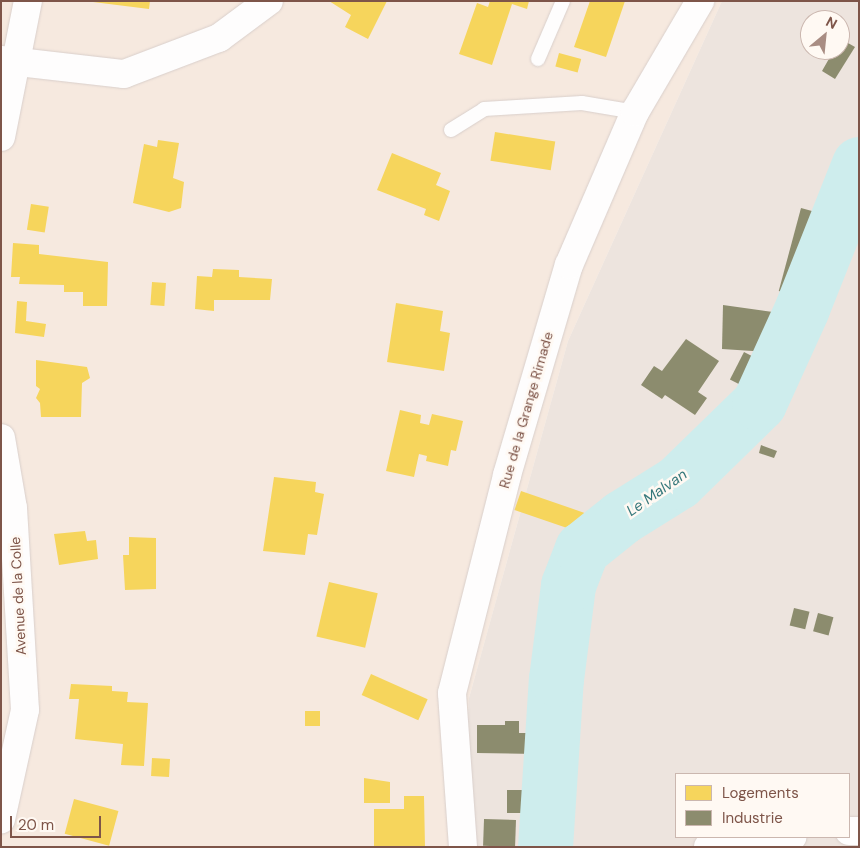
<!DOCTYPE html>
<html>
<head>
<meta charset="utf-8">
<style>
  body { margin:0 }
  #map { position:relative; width:860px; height:848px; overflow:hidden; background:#faf4ef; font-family:"DM Sans",sans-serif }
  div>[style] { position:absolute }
  .residential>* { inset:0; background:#f6e9df }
  .industrial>* { inset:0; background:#ede4de }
  .homes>* { inset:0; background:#f6d55c; transform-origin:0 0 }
  .industry>* { inset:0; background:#8c8c6e; transform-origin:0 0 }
  .river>* { height:55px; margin:-27.5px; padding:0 27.5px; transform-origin:27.5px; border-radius:27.5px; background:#ceeded }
  .roads { filter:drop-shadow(0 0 1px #d9cfcb) drop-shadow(0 0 1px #d9cfcb) }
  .lane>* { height:14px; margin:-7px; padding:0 7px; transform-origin:7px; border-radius:7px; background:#fefdfd }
  .street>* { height:28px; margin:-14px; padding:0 14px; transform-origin:14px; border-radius:14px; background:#fefdfd }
  .secondary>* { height:28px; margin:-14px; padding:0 14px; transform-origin:14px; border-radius:14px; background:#fefdfd }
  span { translate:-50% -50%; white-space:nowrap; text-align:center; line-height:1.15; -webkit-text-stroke:5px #fff9f3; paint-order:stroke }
  .street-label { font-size:14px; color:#7e5549 }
  .water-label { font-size:15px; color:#37797c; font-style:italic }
  .frame { position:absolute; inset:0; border:2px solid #7e5549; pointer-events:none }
  .legend { position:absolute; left:675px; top:773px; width:175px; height:65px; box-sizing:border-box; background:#fff9f3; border:1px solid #cbb7af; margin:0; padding:6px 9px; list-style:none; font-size:15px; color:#7e5549 }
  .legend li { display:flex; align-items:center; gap:10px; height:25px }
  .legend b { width:25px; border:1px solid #cbb7af }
  .north { position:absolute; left:800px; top:10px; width:50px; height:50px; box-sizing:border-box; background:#fff9f3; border:1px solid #cbb7af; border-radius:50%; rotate:28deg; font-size:14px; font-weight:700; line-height:20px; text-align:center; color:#7e5549 }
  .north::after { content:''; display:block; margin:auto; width:18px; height:22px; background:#a98d83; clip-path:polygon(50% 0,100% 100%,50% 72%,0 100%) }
  .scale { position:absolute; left:10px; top:816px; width:91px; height:22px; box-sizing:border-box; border:2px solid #7e5549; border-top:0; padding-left:6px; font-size:15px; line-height:18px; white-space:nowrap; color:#7e5549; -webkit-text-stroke:4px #fff9f3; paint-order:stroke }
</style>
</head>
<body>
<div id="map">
  <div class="residential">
    <i style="clip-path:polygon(1px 1px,722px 1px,568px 341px,469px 698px,462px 847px,1px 847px)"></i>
  </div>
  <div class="industrial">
    <i style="clip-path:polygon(evenodd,722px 1px,859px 1px,859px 847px,462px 847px,469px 698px,568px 341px,722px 1px,810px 20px,840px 20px,840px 50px,810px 50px,810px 20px,722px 1px,676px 774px,849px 774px,849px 837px,676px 837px,676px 774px)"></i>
  </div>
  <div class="homes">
    <i style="clip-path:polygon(150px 1px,149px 9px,93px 2px,93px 1px)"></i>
    <i style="clip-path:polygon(329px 1px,387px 1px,368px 39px,345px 27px,351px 15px)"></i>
    <i style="clip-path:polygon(490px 1px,529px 1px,527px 9px,512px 4px,492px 65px,459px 54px,477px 3px,488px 7px)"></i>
    <i style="clip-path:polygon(590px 1px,625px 1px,606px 57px,574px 47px)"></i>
    <i style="left:559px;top:53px;width:23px;height:14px;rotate:15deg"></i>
    <i style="left:495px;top:132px;width:61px;height:29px;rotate:9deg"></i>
    <i style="clip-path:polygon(158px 140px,179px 143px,173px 178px,184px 182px,181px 208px,169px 212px,133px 203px,144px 144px,157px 147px)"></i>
    <i style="clip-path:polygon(392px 153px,441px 173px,436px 185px,450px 191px,439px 221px,424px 215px,426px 209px,377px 190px)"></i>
    <i style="left:31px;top:204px;width:18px;height:26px;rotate:9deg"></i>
    <i style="clip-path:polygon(13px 243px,39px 245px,39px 254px,108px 262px,107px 306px,83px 306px,83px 292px,64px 292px,64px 285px,19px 284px,20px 277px,11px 277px)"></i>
    <i style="clip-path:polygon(213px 269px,239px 270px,239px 277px,272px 279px,270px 300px,214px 300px,214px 311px,195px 309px,197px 276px,212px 277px)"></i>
    <i style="left:152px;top:282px;width:14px;height:23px;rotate:4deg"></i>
    <i style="clip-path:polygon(17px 301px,27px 302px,26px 321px,46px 324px,44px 337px,15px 333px)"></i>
    <i style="clip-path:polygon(396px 303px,443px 311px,440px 331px,450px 333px,444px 371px,387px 362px)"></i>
    <i style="clip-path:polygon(36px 360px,87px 367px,90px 378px,82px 383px,81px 417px,41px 417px,40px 403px,36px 398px,40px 389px,36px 386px)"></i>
    <i style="clip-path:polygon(400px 410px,421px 415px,420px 423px,429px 425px,432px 414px,463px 421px,456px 451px,451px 450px,448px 466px,426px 461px,427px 456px,419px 454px,414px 477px,386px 471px)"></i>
    <i style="clip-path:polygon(274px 477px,316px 482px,315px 492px,324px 494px,317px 535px,308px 534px,305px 555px,263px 551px)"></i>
    <i style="left:521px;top:491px;width:68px;height:20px;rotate:19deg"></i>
    <i style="clip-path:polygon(85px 531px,87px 541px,96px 540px,98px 559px,59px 565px,54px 534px)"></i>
    <i style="clip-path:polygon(129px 537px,156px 538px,156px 589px,125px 590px,123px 555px,129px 555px)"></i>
    <i style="left:329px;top:582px;width:50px;height:56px;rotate:13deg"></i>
    <i style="left:371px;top:674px;width:62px;height:23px;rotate:24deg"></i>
    <i style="clip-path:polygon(71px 684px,112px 686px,112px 691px,128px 692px,127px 702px,148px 703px,144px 766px,121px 765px,123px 744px,75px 739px,79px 699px,69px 699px)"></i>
    <i style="left:305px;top:711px;width:15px;height:15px"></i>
    <i style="left:152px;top:758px;width:18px;height:18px;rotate:3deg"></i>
    <i style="clip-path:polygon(364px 778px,390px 782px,390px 803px,364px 803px)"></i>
    <i style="clip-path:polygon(404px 796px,424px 796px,425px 847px,374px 847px,374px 809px,404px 809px)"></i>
    <i style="left:74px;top:799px;width:46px;height:36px;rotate:15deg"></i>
  </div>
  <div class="industry">
    <i style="clip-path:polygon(841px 39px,855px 47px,835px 79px,822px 71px,834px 50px,840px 50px)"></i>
    <i style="left:801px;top:208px;width:16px;height:86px;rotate:15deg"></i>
    <i style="clip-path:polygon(723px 305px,780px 313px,767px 352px,722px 349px)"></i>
    <i style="clip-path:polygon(686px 339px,719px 361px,698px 392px,707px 398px,695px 415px,665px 395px,662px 399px,641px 385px,654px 366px,662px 371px)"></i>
    <i style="left:744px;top:352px;width:11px;height:31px;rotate:27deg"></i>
    <i style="clip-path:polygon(761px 445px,777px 451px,774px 458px,759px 453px)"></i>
    <i style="left:794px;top:608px;width:16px;height:18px;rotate:14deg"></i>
    <i style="left:818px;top:613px;width:16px;height:19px;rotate:15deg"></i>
    <i style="clip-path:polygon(505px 721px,519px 721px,519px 733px,526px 733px,525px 744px,535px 744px,536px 754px,477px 753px,477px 725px,505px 725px)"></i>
    <i style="left:507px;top:790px;width:18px;height:23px"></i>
    <i style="left:516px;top:820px;width:27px;height:32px;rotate:92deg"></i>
  </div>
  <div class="river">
    <i style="left:545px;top:847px;width:168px;rotate:-86.3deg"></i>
    <i style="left:556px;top:679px;width:95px;rotate:-82.7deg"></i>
    <i style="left:568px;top:585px;width:39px;rotate:-69deg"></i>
    <i style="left:582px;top:549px;width:51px;rotate:-38.7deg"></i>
    <i style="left:622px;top:517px;width:66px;rotate:-32deg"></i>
    <i style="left:678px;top:482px;width:113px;rotate:-44.3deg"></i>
    <i style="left:759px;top:403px;width:104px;rotate:-65.6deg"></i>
    <i style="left:802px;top:308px;width:155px;rotate:-68.4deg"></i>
  </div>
  <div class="roads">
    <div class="lane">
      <i style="left:538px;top:59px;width:63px;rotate:-66.7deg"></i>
      <i style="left:451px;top:130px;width:39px;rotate:-32deg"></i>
      <i style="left:484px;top:109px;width:98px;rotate:-3.5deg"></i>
      <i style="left:582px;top:103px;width:54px;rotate:9.6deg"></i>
    </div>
    <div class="street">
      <i style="left:1px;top:60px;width:124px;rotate:6.5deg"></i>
      <i style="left:124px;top:74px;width:102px;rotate:-20.8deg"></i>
      <i style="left:219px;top:38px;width:62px;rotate:-36.5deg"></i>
      <i style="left:849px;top:831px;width:10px"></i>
      <i style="left:463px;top:847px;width:154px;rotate:-94.1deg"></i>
      <i style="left:452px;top:693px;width:225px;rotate:-75.8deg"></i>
      <i style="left:507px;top:475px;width:219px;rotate:-73.6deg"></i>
      <i style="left:569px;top:265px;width:167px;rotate:-66.7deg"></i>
      <i style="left:635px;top:112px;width:129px;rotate:-59.6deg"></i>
      <i style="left:708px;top:847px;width:85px;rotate:-6.8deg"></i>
    </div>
    <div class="secondary">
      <i style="left:1px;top:137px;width:139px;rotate:-78.8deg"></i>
      <i style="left:1px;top:438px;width:71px;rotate:80.3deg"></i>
      <i style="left:13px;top:508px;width:202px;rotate:86.6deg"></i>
      <i style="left:25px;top:710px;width:112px;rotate:102.4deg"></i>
    </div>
  </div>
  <div class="street-label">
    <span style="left:526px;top:410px;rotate:-74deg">Rue de la Grange Rimade</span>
    <span style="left:18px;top:596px;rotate:-93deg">Avenue de la Colle</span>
  </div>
  <div class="water-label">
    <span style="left:657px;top:493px;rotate:-35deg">Le Malvan</span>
  </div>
  <div class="frame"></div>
  <ul class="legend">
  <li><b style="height:14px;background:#f6d55c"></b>Logements</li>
  <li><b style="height:14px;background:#8c8c6e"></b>Industrie</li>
  </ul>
  <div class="north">N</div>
  <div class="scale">20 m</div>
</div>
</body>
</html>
